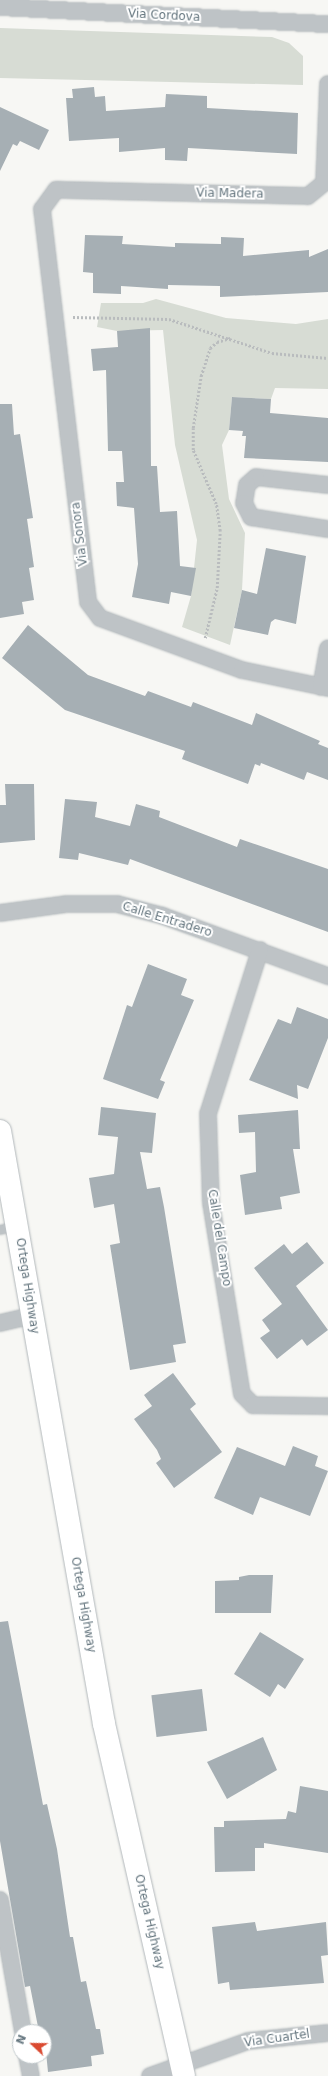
<!DOCTYPE html>
<html>
<head>
<meta charset="utf-8">
<style>
  body { margin:0 }
  #map { position:relative; width:328px; height:2076px; overflow:hidden; background:#f7f7f4; font-family:"DejaVu Sans",sans-serif }
  div>[style] { position:absolute }
  .green>* { inset:0; background:#d7dcd4 }
  .building>* { inset:0; background:#a6afb4; transform-origin:0 0 }
  .path>* { height:2.5px; margin-top:-1.25px; transform-origin:0; background:repeating-linear-gradient(90deg,#b9bcbe 0 2px,transparent 0 4px) }
  .roads { filter:drop-shadow(0 0 1px #b2b8bb) drop-shadow(0 0 1px #b2b8bb) }
  .service>* { height:8px; margin:-4px; padding:0 4px; transform-origin:4px; border-radius:4px; background:#bec3c6 }
  .minor>* { height:16px; margin:-8px; padding:0 8px; transform-origin:8px; border-radius:8px; background:#bec3c6 }
  .primary>* { height:22px; margin:-11px; padding:0 11px; transform-origin:11px; border-radius:11px; background:#fff }
  span { translate:-50% -50%; white-space:nowrap; text-align:center; line-height:1.15; -webkit-text-stroke:4px #fff; paint-order:stroke }
  .street-label { font-size:12px; color:#64757e }
  .north { position:absolute; left:12px; top:2024px; width:40px; height:40px; box-sizing:border-box; background:#fff; border:1px solid #c1c8cb; border-radius:50%; rotate:292deg; font-size:11px; font-weight:700; line-height:16px; text-align:center; color:#64757e }
  .north::after { content:''; display:block; margin:auto; width:14px; height:18px; background:#da4a31; clip-path:polygon(50% 0,100% 100%,50% 72%,0 100%) }
</style>
</head>
<body>
<div id="map">
  <div class="green">
    <i style="clip-path:polygon(0 28px,272px 37px,289px 43px,303px 56px,303px 85px,0 78px)"></i>
    <i style="clip-path:polygon(156px 299px,226px 318px,296px 324px,328px 319px,328px 389px,275px 388px,271px 399px,232px 397px,229px 430px,222px 445px,229px 499px,245px 533px,242px 590px,230px 645px,182px 627px,191px 596px,197px 540px,175px 445px,163px 330px,117px 331px,97px 327px,101px 303px,143px 303px)"></i>
  </div>
  <div class="building">
    <i style="clip-path:polygon(94px 87px,95px 97px,105px 96px,106px 111px,165px 107px,166px 94px,207px 96px,207px 108px,298px 113px,297px 154px,188px 148px,187px 161px,165px 160px,165px 148px,119px 152px,119px 138px,69px 141px,66px 98px,73px 98px,72px 89px)"></i>
    <i style="clip-path:polygon(0 107px,49px 130px,39px 150px,20px 141px,17px 146px,13px 144px,0 171px)"></i>
    <i style="clip-path:polygon(85px 235px,123px 236px,122px 244px,175px 247px,175px 243px,221px 244px,221px 237px,244px 238px,243px 256px,309px 250px,309px 257px,328px 249px,328px 292px,220px 297px,220px 286px,168px 285px,168px 289px,121px 286px,121px 294px,93px 293px,93px 273px,83px 272px)"></i>
    <i style="clip-path:polygon(150px 328px,151px 466px,157px 466px,160px 512px,177px 511px,180px 566px,196px 568px,191px 596px,171px 592px,169px 604px,132px 597px,138px 564px,134px 508px,117px 506px,116px 482px,124px 482px,122px 451px,108px 451px,106px 370px,93px 371px,91px 349px,118px 347px,117px 331px)"></i>
    <i style="clip-path:polygon(232px 397px,271px 399px,270px 413px,328px 418px,328px 462px,244px 458px,246px 436px,242px 436px,243px 431px,229px 430px)"></i>
    <i style="clip-path:polygon(0 404px,12px 404px,14px 435px,20px 434px,33px 518px,27px 519px,34px 567px,29px 568px,34px 600px,22px 602px,24px 614px,0 618px)"></i>
    <i style="clip-path:polygon(266px 548px,306px 556px,296px 624px,275px 619px,271px 622px,268px 635px,234px 628px,242px 590px,257px 594px)"></i>
    <i style="clip-path:polygon(28px 625px,88px 675px,145px 696px,148px 691px,191px 707px,193px 702px,252px 725px,256px 713px,320px 741px,318px 744px,328px 748px,328px 780px,307px 772px,304px 780px,261px 763px,260px 766px,255px 764px,248px 784px,182px 759px,185px 751px,65px 710px,2px 658px)"></i>
    <i style="clip-path:polygon(5px 784px,34px 784px,35px 840px,0 843px,0 805px,6px 805px)"></i>
    <i style="clip-path:polygon(65px 799px,97px 802px,95px 817px,130px 826px,136px 804px,160px 811px,159px 817px,237px 847px,240px 839px,328px 869px,328px 932px,130px 859px,128px 865px,79px 853px,78px 860px,59px 858px)"></i>
    <i style="clip-path:polygon(148px 964px,187px 979px,181px 995px,194px 1000px,160px 1080px,165px 1082px,158px 1099px,103px 1079px,127px 1005px,132px 1007px)"></i>
    <i style="clip-path:polygon(297px 1007px,328px 1019px,328px 1038px,308px 1089px,297px 1085px,298px 1099px,249px 1080px,278px 1019px,291px 1024px)"></i>
    <i style="clip-path:polygon(101px 1107px,156px 1113px,152px 1153px,140px 1152px,147px 1189px,160px 1187px,164px 1207px,186px 1343px,173px 1345px,176px 1362px,130px 1370px,110px 1245px,120px 1243px,114px 1204px,94px 1208px,89px 1178px,114px 1174px,118px 1137px,98px 1135px)"></i>
    <i style="clip-path:polygon(298px 1110px,300px 1149px,293px 1149px,300px 1193px,280px 1197px,282px 1209px,245px 1215px,240px 1175px,256px 1172px,255px 1132px,239px 1133px,238px 1115px)"></i>
    <i style="clip-path:polygon(307px 1242px,324px 1263px,296px 1286px,328px 1330px,307px 1346px,302px 1339px,277px 1359px,260px 1338px,270px 1331px,262px 1320px,282px 1304px,254px 1268px,284px 1244px,292px 1254px)"></i>
    <i style="clip-path:polygon(173px 1373px,196px 1404px,190px 1409px,222px 1452px,174px 1488px,156px 1463px,161px 1459px,157px 1450px,134px 1419px,152px 1406px,144px 1395px)"></i>
    <i style="clip-path:polygon(293px 1446px,318px 1456px,315px 1466px,328px 1471px,310px 1516px,260px 1497px,253px 1515px,214px 1498px,237px 1447px,285px 1466px)"></i>
    <i style="clip-path:polygon(249px 1575px,273px 1575px,271px 1613px,215px 1613px,215px 1581px,239px 1580px,239px 1577px)"></i>
    <i style="clip-path:polygon(8px 1621px,43px 1805px,47px 1804px,57px 1849px,70px 1937px,73px 1937px,81px 1982px,86px 1981px,96px 2029px,100px 2029px,104px 2054px,91px 2056px,92px 2066px,48px 2072px,44px 2032px,39px 2032px,30px 1986px,25px 1987px,0 1841px,0 1622px)"></i>
    <i style="clip-path:polygon(260px 1632px,304px 1659px,285px 1689px,278px 1684px,270px 1697px,234px 1674px)"></i>
    <i style="left:202px;top:1689px;width:42px;height:51px;rotate:83deg"></i>
    <i style="clip-path:polygon(263px 1737px,277px 1770px,227px 1799px,207px 1762px)"></i>
    <i style="clip-path:polygon(300px 1786px,328px 1791px,328px 1853px,264px 1843px,264px 1848px,255px 1848px,255px 1871px,215px 1872px,214px 1827px,224px 1827px,224px 1821px,286px 1819px,288px 1811px,296px 1813px)"></i>
    <i style="clip-path:polygon(255px 1922px,257px 1931px,326px 1922px,328px 1955px,321px 1956px,324px 1983px,230px 1990px,229px 1982px,218px 1984px,212px 1927px)"></i>
  </div>
  <div class="path">
    <i style="left:73px;top:317px;width:96px;rotate:1.2deg"></i>
    <i style="left:169px;top:319px;width:108px;rotate:18.3deg"></i>
    <i style="left:272px;top:353px;width:56px;rotate:5.1deg"></i>
    <i style="left:205px;top:638px;width:51px;rotate:-76.5deg"></i>
    <i style="left:217px;top:588px;width:57px;rotate:-87deg"></i>
    <i style="left:220px;top:531px;width:27px;rotate:-98deg"></i>
    <i style="left:216px;top:504px;width:59px;rotate:-113.1deg"></i>
    <i style="left:193px;top:450px;width:22px;rotate:-90deg"></i>
    <i style="left:193px;top:428px;width:53px;rotate:-81.3deg"></i>
    <i style="left:201px;top:376px;width:29px;rotate:-72deg"></i>
    <i style="left:210px;top:348px;width:9px;rotate:-41deg"></i>
    <i style="left:217px;top:342px;width:14px;rotate:-17deg"></i>
  </div>
  <div class="roads">
    <div class="service">
      <i style="left:0;top:1230px;width:16px;rotate:-14deg"></i>
    </div>
    <div class="minor">
      <i style="left:0;top:7px;width:328px;rotate:3deg"></i>
      <i style="left:328px;top:84px;width:99px;rotate:92.3deg"></i>
      <i style="left:324px;top:183px;width:21px;rotate:141deg"></i>
      <i style="left:308px;top:196px;width:252px;rotate:-178.6deg"></i>
      <i style="left:56px;top:190px;width:24px;rotate:126deg"></i>
      <i style="left:42px;top:209px;width:396px;rotate:83.3deg"></i>
      <i style="left:88px;top:602px;width:20px;rotate:53deg"></i>
      <i style="left:100px;top:618px;width:151px;rotate:20.1deg"></i>
      <i style="left:242px;top:670px;width:88px;rotate:11.8deg"></i>
      <i style="left:328px;top:485px;width:72px;rotate:-173.7deg"></i>
      <i style="left:256px;top:477px;width:12px;rotate:138deg"></i>
      <i style="left:247px;top:485px;width:18px;rotate:99deg"></i>
      <i style="left:244px;top:503px;width:16px;rotate:63deg"></i>
      <i style="left:251px;top:517px;width:78px;rotate:8.9deg"></i>
      <i style="left:321px;top:687px;width:39px;rotate:-80deg"></i>
      <i style="left:0;top:913px;width:68px;rotate:-7.7deg"></i>
      <i style="left:67px;top:904px;width:50px"></i>
      <i style="left:117px;top:904px;width:48px;rotate:14.6deg"></i>
      <i style="left:163px;top:916px;width:176px;rotate:20deg"></i>
      <i style="left:260px;top:950px;width:172px;rotate:107.6deg"></i>
      <i style="left:208px;top:1114px;width:89px;rotate:88.1deg"></i>
      <i style="left:211px;top:1203px;width:193px;rotate:80.8deg"></i>
      <i style="left:242px;top:1394px;width:16px;rotate:45deg"></i>
      <i style="left:253px;top:1405px;width:75px;rotate:0.8deg"></i>
      <i style="left:0;top:1323px;width:32px;rotate:-13deg"></i>
      <i style="left:0;top:1900px;width:134px;rotate:80.1deg"></i>
      <i style="left:27px;top:2056px;width:20px;rotate:79deg"></i>
      <i style="left:150px;top:2076px;width:104px;rotate:-19.7deg"></i>
      <i style="left:248px;top:2041px;width:80px;rotate:-5.7deg"></i>
    </div>
    <div class="primary">
      <i style="left:0;top:1131px;width:602px;rotate:80.05deg"></i>
      <i style="left:104px;top:1724px;width:361px;rotate:77.2deg"></i>
    </div>
  </div>
  <div class="street-label">
    <span style="left:164px;top:16px;rotate:3deg">Via Cordova</span>
    <span style="left:230px;top:194px;rotate:1deg">Via Madera</span>
    <span style="left:80px;top:534px;rotate:-97deg">Via Sonora</span>
    <span style="left:167px;top:920px;rotate:17deg">Calle Entradero</span>
    <span style="left:219px;top:1238px;rotate:81deg">Calle del Campo</span>
    <span style="left:27px;top:1286px;rotate:81deg">Ortega Highway</span>
    <span style="left:83px;top:1605px;rotate:80deg">Ortega Highway</span>
    <span style="left:149px;top:1922px;rotate:77deg">Ortega Highway</span>
    <span style="left:277px;top:2039px;rotate:-8deg">Via Cuartel</span>
  </div>
  <div class="north">N</div>
</div>
</body>
</html>
